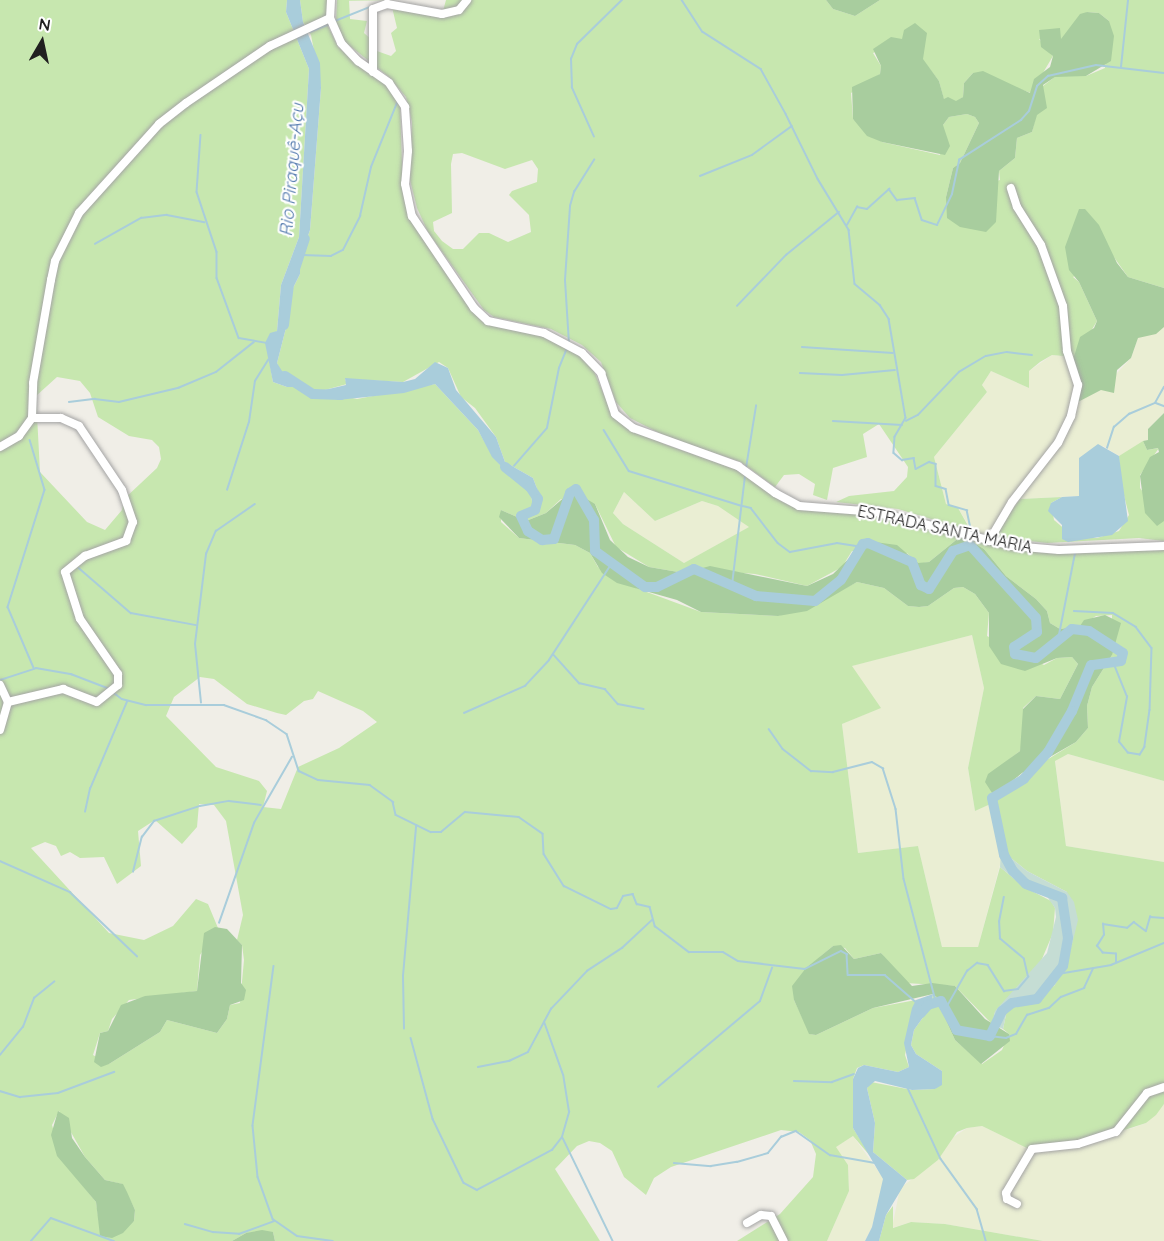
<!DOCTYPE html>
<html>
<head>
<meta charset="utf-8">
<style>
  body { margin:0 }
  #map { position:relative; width:1164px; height:1241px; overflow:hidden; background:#f0eee7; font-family:Quicksand,sans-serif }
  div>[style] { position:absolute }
  .farmland>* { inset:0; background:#eaeed3 }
  .grass>* { inset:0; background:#c7e7af }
  .forest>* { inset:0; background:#a8cd9e }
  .wetland>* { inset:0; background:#c5ddd4 }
  .water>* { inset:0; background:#a9cddb }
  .stream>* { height:1.5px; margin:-0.75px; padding:0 0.75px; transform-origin:0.75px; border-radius:0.75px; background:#a9cddb }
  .river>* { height:10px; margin:-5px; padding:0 5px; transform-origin:5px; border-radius:5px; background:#a9cddb }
  .roads { filter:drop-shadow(0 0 2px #a4a4a4) drop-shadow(0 0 2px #a4a4a4) }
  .minor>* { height:8px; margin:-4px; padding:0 4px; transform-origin:4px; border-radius:4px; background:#fff }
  span { translate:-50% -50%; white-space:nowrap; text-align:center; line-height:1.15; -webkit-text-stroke:4.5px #fff; paint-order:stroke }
  .street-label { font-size:16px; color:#202020 }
  .water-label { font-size:18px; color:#5078ac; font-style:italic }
  .north { position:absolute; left:12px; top:12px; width:60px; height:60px; -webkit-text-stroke:4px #fff; paint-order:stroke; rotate:9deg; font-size:16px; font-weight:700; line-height:24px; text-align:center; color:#202020 }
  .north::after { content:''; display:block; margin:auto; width:21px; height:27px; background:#202020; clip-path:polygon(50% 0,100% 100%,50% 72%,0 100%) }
</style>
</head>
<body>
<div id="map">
  <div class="farmland">
    <i style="clip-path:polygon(1164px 327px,1164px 413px,1148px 429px,1148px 441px,1119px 456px,1103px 446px,1080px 461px,1079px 496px,1020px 499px,993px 537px,972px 531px,958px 508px,946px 504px,934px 457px,987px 392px,982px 385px,991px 371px,1029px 388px,1029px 371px,1052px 355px,1063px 356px,1072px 365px,1076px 402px,1101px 390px,1131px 358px,1138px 338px)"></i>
    <i style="clip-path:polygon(624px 492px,655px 521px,702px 501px,718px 506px,750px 527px,684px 563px,623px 524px,613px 513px)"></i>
    <i style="clip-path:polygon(972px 635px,984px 688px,968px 768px,975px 811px,997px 800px,1001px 861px,978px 947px,942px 947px,918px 846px,858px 853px,842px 724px,880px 708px,851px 666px)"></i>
    <i style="clip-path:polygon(1068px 754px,1164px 781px,1164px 862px,1066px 846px,1055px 760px)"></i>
    <i style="clip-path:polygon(1164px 1104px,1164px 1241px,1043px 1241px,945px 1224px,911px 1222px,892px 1228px,900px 1188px,938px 1160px,952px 1138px,967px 1128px,982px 1126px,1003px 1136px,1130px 1129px,1146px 1123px)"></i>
    <i style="clip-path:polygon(853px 1136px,884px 1179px,872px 1227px,865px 1241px,827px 1241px,849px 1191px,848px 1165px,835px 1147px)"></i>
  </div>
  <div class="grass">
    <i style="clip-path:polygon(evenodd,0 0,287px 0,286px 12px,309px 69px,299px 237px,281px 285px,277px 331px,266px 343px,273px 382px,287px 387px,277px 363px,289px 316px,287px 300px,300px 274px,300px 259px,310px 230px,321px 88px,311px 35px,303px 22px,300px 0,328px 0,327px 24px,338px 47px,387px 86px,400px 105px,403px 193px,421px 236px,474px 312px,556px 341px,590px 362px,610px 409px,631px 428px,664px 444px,735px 469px,783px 502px,871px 513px,961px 536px,929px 562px,918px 564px,907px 553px,852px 551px,842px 567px,807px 586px,755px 574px,693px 569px,684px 573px,649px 567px,616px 547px,595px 504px,561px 499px,546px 513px,526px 521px,501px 510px,501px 522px,519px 538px,575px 545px,590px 553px,598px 567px,636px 588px,701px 612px,778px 616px,825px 599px,857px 582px,884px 588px,908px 606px,919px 607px,928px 606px,954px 588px,963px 587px,975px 594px,989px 613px,987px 636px,1044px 665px,1057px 658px,1072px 657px,1078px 664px,1060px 699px,1036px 696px,1023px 708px,1023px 739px,1020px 751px,1007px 761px,1006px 785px,1076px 742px,1088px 728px,1087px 706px,1092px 687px,1112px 655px,1112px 615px,1096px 616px,1080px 626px,1060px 629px,1050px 623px,1047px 611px,1036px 599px,1006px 576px,984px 549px,970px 540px,1001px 547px,1164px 550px,1164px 781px,1068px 754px,1055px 761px,1066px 846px,1164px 862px,1164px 1104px,1156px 1115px,1146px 1123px,1078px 1145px,1029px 1149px,982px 1126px,967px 1128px,957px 1132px,938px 1160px,914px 1179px,907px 1180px,873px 1152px,875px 1123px,867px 1088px,871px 1082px,912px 1090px,935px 1089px,942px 1071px,916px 1054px,911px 1045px,914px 1030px,931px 1006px,933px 994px,945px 1004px,944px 1016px,955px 1040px,982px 1064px,1002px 1050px,1009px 1034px,1003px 1029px,1007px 1010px,1015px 1004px,1037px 998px,1055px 985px,1067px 892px,1027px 871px,1001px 850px,997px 801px,975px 811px,968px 768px,984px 688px,972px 635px,852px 666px,881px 708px,842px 724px,858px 853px,918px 846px,942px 947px,978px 947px,1000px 867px,1024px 887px,1051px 901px,1055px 908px,1053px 933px,1039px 966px,995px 1012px,992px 1024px,955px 986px,905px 983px,881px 953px,854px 959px,845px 948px,833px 946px,821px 956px,794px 1000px,810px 1034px,816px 1035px,873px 1008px,916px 1000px,905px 1055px,909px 1067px,898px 1072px,864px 1065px,857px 1068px,853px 1079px,853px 1128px,871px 1157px,853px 1136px,836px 1147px,848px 1165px,849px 1191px,827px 1241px,737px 1241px,780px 1214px,813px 1177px,816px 1154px,810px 1140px,799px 1132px,781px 1130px,671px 1167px,654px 1178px,646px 1195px,624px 1177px,612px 1151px,600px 1143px,589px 1141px,577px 1146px,555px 1169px,600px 1241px,275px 1241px,273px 1232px,246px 1233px,232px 1241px,0 1241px,0 0,439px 362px,448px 368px,461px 397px,475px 408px,496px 437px,505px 462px,533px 478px,539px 494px,533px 509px,530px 486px,508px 473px,493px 457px,478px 430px,435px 384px,357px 399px,321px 391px,347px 384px,345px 379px,403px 382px,439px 362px,0 0,57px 377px,80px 381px,90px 393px,98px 417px,129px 436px,152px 440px,159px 447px,161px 459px,157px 468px,124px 499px,122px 510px,105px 530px,87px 522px,40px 472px,36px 396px,57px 377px,0 0,624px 492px,655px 521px,702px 501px,718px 506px,749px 527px,684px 563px,623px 524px,613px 513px,624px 492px,0 0,200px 677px,214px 679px,247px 704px,277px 713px,286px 715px,304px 701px,313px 699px,318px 691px,363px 711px,377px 722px,339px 748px,298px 767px,281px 809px,263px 807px,267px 791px,259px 781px,216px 767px,166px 716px,174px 697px,200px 677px,0 0,199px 804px,214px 805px,226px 821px,243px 915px,237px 940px,242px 945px,244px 960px,240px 1003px,230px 1005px,227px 1019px,217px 1033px,167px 1020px,160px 1032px,109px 1064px,93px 1055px,100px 1033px,108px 1031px,112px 1019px,129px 1000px,197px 991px,200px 955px,218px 928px,208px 904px,196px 899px,173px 926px,144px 940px,109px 933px,31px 848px,45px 842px,56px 846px,61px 856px,70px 852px,80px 858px,104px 857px,117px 884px,141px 866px,138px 831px,155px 820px,182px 844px,197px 827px,199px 804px,0 0,59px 1111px,85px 1157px,105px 1180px,122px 1184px,135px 1210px,134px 1221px,101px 1236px,96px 1202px,62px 1160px,52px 1125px,59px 1111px)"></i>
    <i style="clip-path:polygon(evenodd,337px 0,349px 0,350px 19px,367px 21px,364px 33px,372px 40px,374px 50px,391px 56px,396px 51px,391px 33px,397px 28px,391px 3px,443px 11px,446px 0,826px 0,833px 9px,855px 16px,880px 0,1164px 0,1164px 288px,1128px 277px,1111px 253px,1073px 277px,1079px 282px,1097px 321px,1072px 363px,1063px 356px,1052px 355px,1040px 362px,1029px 371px,1029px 388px,991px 371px,982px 385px,987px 392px,934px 457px,946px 504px,958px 508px,971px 531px,898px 509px,836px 502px,849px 496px,894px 491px,907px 477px,908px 467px,879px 424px,863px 434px,867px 457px,833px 468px,827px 500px,813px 495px,815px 484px,799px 474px,784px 475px,775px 487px,741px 462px,667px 437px,630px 418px,616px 402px,601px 362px,582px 345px,551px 329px,494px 317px,484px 310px,428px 232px,417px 208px,410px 180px,412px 122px,406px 97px,389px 77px,345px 42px,336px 23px,337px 0,1087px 12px,1099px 13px,1109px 21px,1105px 68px,1086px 76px,1056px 76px,1043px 86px,1032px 132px,1017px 138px,1015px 158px,999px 171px,1000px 180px,946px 197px,953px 168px,960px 163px,979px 123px,975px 117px,967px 114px,949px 117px,943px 125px,940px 155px,882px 142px,853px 119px,851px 93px,880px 74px,881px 66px,873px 53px,902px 39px,926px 33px,922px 59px,939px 81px,944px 100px,956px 102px,963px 97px,964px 83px,973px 73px,1031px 93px,1053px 56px,1039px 39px,1061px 40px,1087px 12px,337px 0,462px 153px,505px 169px,532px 160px,538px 169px,537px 182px,512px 191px,509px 195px,529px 215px,531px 232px,508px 242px,489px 233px,479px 233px,463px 249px,453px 249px,442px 241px,434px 231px,433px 222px,452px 213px,451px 164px,453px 154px,462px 153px)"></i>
    <i style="clip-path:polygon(1143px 441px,1147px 450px,1159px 448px,1140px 475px,1140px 488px,1164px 521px,1164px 541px,1139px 538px,1047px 543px,993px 537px,1020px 499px,1062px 497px,1051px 503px,1054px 520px,1075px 538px,1097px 538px,1119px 531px,1129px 515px,1120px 480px,1119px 456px)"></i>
    <i style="clip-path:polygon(893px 1206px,893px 1228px,911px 1222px,945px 1224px,1043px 1241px,879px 1241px,886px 1215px)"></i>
  </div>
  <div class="forest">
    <i style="clip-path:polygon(826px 0,880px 0,855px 16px,833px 9px)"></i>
    <i style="clip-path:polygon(1087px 12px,1099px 13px,1109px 21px,1114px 36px,1111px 61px,1086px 76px,1055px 77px,1043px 85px,1047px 108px,1037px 115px,1032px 132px,1017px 138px,1015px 158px,999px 171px,996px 222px,986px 232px,960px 227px,947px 218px,946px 197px,953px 168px,960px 163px,979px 123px,975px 117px,967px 114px,949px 117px,943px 125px,950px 146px,945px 155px,882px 142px,867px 136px,853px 119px,852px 87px,880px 74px,881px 66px,873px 49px,891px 37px,902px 39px,904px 30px,915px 23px,927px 33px,923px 59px,939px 81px,944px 99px,948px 97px,956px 101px,963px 97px,964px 83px,973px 73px,983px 71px,1030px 93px,1034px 79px,1050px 67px,1053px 56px,1041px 47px,1039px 30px,1060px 28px,1061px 39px,1080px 14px)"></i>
    <i style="clip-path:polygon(1079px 209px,1085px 209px,1099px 225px,1117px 263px,1128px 277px,1164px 288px,1164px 327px,1156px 334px,1138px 338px,1131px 358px,1117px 370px,1114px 393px,1101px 390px,1076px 403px,1072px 363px,1080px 337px,1094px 328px,1097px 321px,1079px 282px,1069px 270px,1065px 247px)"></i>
    <i style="clip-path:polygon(1164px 413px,1164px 521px,1157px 526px,1145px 513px,1140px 476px,1150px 457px,1159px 452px,1158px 448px,1147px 450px,1143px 441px,1148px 440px,1148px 429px)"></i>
    <i style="clip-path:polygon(578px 494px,595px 504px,610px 540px,628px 557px,649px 567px,684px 573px,710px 566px,807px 586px,833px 574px,867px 541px,897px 545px,918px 563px,929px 562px,961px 536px,970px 540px,984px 549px,1006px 576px,1036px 599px,1047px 611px,1050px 623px,1060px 629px,1080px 626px,1084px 620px,1105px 615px,1121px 623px,1112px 655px,1092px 687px,1087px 706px,1088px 728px,1076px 742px,1022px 773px,994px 796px,985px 782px,988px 774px,1020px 751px,1023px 709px,1036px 696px,1060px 699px,1078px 664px,1072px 657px,1057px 658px,1025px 671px,1001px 664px,989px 646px,989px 613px,975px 594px,963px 587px,954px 588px,928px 606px,919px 607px,908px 606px,884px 588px,857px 582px,807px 611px,778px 616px,701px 612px,677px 600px,617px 583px,602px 573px,590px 553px,575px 545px,519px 538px,499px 517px,501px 510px,526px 521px,546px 513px,567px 495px)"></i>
    <i style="clip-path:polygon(215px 927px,227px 929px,242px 945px,241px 983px,246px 990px,244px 1000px,230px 1005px,227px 1019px,217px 1033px,167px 1020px,160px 1032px,109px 1064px,101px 1067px,94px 1062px,100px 1033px,108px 1031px,121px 1005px,145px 996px,197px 991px,204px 933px)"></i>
    <i style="clip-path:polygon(841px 945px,854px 959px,881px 953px,912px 986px,932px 983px,955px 986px,985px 1019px,1009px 1034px,1010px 1041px,981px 1064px,955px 1040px,944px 1016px,945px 1004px,933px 994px,873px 1008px,816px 1035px,809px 1034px,794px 1000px,792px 986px,806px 968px,833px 946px)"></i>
    <i style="clip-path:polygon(58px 1111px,69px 1118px,72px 1138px,85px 1157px,105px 1180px,123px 1184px,127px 1192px,135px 1210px,134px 1221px,123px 1233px,112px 1238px,100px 1236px,96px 1202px,57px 1156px,51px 1135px)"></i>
    <i style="clip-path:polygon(262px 1230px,273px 1232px,275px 1241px,232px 1241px,246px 1233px)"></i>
  </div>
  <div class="wetland">
    <i style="clip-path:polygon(1001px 850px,1027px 871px,1067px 892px,1074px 902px,1078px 920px,1067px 965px,1055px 985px,1037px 998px,1015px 1004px,1007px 1010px,1003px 1029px,992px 1024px,995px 1011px,1047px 953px,1056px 917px,1055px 908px,1046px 895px,1024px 887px,1000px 867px)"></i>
  </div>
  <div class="water">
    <i style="clip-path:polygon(287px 0,300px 0,303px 22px,320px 63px,321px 88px,310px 230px,300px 259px,300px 274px,287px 300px,289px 316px,277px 363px,282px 371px,295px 378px,296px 387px,287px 387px,273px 382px,265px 343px,270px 333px,277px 331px,281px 285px,299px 237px,309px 69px,286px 12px)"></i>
    <i style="clip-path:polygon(435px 362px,448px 368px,456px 390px,496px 437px,505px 462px,533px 478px,539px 494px,533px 509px,530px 486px,508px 473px,492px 457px,478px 430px,435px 384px,404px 393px,338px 400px,320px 391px,346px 385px,345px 378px,403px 382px,415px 379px)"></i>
    <i style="clip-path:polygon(1098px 444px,1119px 456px,1128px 521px,1112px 535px,1068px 542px,1062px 539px,1062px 525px,1048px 511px,1051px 503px,1062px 497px,1079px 496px,1079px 458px)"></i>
    <i style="clip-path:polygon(933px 994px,931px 1006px,914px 1030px,911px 1045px,916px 1054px,942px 1071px,942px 1085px,935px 1089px,912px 1090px,875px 1081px,867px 1088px,875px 1123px,873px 1152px,907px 1180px,886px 1215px,879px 1241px,865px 1241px,872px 1227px,883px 1179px,853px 1128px,853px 1079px,858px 1068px,864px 1065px,898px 1072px,909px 1067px,904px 1043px,912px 1008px,916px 1000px)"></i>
  </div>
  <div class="stream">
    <i style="left:682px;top:0;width:38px;rotate:57deg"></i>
    <i style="left:703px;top:32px;width:69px;rotate:32.5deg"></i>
    <i style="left:761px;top:69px;width:51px;rotate:60.9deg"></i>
    <i style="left:786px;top:114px;width:72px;rotate:63.8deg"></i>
    <i style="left:818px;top:179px;width:60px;rotate:58.7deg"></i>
    <i style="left:849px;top:230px;width:54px;rotate:83.7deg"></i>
    <i style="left:855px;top:284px;width:33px;rotate:40deg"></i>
    <i style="left:880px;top:305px;width:17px;rotate:57deg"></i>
    <i style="left:889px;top:319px;width:100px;rotate:80.3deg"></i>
    <i style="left:906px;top:418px;width:22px;rotate:120deg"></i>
    <i style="left:895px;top:437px;width:16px;rotate:94deg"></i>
    <i style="left:894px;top:453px;width:11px;rotate:41deg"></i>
    <i style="left:902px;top:460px;width:12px;rotate:-9deg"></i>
    <i style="left:914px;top:458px;width:11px;rotate:80deg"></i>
    <i style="left:916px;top:469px;width:15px;rotate:-28deg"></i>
    <i style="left:929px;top:462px;width:7px;rotate:16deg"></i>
    <i style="left:936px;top:464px;width:22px;rotate:90deg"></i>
    <i style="left:936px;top:486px;width:10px;rotate:17deg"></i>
    <i style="left:946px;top:489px;width:16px;rotate:79deg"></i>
    <i style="left:949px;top:505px;width:19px;rotate:16deg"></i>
    <i style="left:967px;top:510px;width:25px;rotate:78deg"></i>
    <i style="left:335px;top:21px;width:40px;rotate:-22deg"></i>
    <i style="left:310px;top:32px;width:22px;rotate:-22deg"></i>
    <i style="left:1121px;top:67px;width:67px;rotate:-84deg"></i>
    <i style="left:201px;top:135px;width:57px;rotate:94deg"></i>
    <i style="left:197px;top:192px;width:63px;rotate:71.6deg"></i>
    <i style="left:217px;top:252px;width:26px;rotate:90deg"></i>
    <i style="left:217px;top:278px;width:64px;rotate:69.9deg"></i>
    <i style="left:239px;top:338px;width:29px;rotate:10deg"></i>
    <i style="left:594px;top:137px;width:54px;rotate:-114.2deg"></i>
    <i style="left:572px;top:88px;width:29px;rotate:-92deg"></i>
    <i style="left:571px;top:59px;width:16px;rotate:-68deg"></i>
    <i style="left:577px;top:44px;width:63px;rotate:-44.4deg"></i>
    <i style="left:700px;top:176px;width:56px;rotate:-22deg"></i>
    <i style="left:752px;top:155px;width:49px;rotate:-35.9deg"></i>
    <i style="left:847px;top:225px;width:21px;rotate:-61deg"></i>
    <i style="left:857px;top:207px;width:10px;rotate:11deg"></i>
    <i style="left:867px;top:209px;width:30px;rotate:-42deg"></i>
    <i style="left:889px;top:189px;width:14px;rotate:54deg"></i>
    <i style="left:897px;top:200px;width:18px;rotate:-6deg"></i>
    <i style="left:915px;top:198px;width:23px;rotate:72deg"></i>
    <i style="left:922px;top:220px;width:16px;rotate:18deg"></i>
    <i style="left:937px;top:225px;width:34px;rotate:-64deg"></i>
    <i style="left:952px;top:194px;width:35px;rotate:-78deg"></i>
    <i style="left:959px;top:160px;width:74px;rotate:-32.8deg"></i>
    <i style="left:1021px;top:120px;width:12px;rotate:-48deg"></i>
    <i style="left:1029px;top:111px;width:26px;rotate:-72deg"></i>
    <i style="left:1037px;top:86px;width:15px;rotate:-42deg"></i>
    <i style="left:1048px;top:76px;width:49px;rotate:-12.9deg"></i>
    <i style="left:1096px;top:65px;width:68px;rotate:6.7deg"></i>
    <i style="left:95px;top:244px;width:53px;rotate:-29.5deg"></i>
    <i style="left:141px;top:218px;width:26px;rotate:-7deg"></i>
    <i style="left:167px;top:215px;width:38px;rotate:11deg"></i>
    <i style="left:302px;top:255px;width:29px;rotate:2deg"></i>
    <i style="left:331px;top:256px;width:13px;rotate:-27deg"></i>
    <i style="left:343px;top:250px;width:38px;rotate:-63deg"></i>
    <i style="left:360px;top:216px;width:50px;rotate:-77.3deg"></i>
    <i style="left:371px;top:167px;width:69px;rotate:-67.9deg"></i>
    <i style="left:737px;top:306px;width:71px;rotate:-46.1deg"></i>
    <i style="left:786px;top:255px;width:68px;rotate:-39.1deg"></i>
    <i style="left:569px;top:344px;width:64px;rotate:-93.6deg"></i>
    <i style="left:565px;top:280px;width:74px;rotate:-86.1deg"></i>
    <i style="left:570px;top:206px;width:15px;rotate:-74deg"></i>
    <i style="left:574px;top:192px;width:38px;rotate:-58deg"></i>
    <i style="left:802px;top:347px;width:91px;rotate:3.8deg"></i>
    <i style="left:800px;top:373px;width:42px;rotate:2.7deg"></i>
    <i style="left:842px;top:375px;width:53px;rotate:-5.4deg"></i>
    <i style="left:69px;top:402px;width:26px;rotate:-7deg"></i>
    <i style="left:95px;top:399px;width:24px;rotate:7deg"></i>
    <i style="left:119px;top:402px;width:61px;rotate:-13.3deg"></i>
    <i style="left:178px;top:388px;width:41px;rotate:-22.8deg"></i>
    <i style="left:216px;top:372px;width:48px;rotate:-38.3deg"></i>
    <i style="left:1156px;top:403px;width:9px;rotate:21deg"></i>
    <i style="left:833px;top:421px;width:69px;rotate:3.3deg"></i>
    <i style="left:906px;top:421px;width:13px;rotate:-27deg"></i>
    <i style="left:918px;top:415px;width:59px;rotate:-46.4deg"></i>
    <i style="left:959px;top:372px;width:31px;rotate:-31deg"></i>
    <i style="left:986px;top:356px;width:21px;rotate:-11deg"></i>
    <i style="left:1007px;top:352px;width:25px;rotate:7deg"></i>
    <i style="left:604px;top:430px;width:48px;rotate:58.6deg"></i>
    <i style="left:629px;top:471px;width:118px;rotate:17.2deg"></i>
    <i style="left:30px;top:440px;width:52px;rotate:73.3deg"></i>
    <i style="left:45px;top:490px;width:123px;rotate:107.5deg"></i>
    <i style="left:8px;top:607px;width:66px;rotate:66.9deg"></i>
    <i style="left:1107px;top:448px;width:22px;rotate:-72deg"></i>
    <i style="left:1114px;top:427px;width:20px;rotate:-41deg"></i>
    <i style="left:1129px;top:414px;width:28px;rotate:-23deg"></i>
    <i style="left:1155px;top:403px;width:18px;rotate:-61deg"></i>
    <i style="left:514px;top:466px;width:50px;rotate:-49deg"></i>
    <i style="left:547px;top:428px;width:61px;rotate:-78.7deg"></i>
    <i style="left:559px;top:368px;width:22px;rotate:-68deg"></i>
    <i style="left:746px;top:468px;width:63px;rotate:-80.8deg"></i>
    <i style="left:227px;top:490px;width:71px;rotate:-72.1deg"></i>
    <i style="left:249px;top:422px;width:41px;rotate:-81.7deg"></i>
    <i style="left:255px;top:381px;width:25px;rotate:-58deg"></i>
    <i style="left:743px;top:506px;width:8px;rotate:14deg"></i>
    <i style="left:751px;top:508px;width:44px;rotate:52.4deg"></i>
    <i style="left:778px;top:543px;width:15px;rotate:37deg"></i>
    <i style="left:790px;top:552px;width:48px;rotate:-10.8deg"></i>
    <i style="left:837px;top:543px;width:24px;rotate:9deg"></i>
    <i style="left:971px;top:546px;width:7px;rotate:-90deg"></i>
    <i style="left:79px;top:568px;width:69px;rotate:40.9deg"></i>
    <i style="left:131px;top:613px;width:66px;rotate:10.5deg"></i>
    <i style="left:732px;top:585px;width:110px;rotate:-83.2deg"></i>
    <i style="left:1074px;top:611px;width:39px;rotate:3deg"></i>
    <i style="left:1113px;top:613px;width:27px;rotate:31deg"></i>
    <i style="left:1136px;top:627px;width:26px;rotate:53deg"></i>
    <i style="left:1152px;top:648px;width:62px;rotate:91.8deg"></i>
    <i style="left:1150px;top:710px;width:37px;rotate:98deg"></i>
    <i style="left:1145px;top:747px;width:9px;rotate:122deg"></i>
    <i style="left:1140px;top:755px;width:12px;rotate:-171deg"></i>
    <i style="left:1128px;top:753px;width:14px;rotate:-129deg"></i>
    <i style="left:1119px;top:742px;width:46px;rotate:-79.9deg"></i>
    <i style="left:1127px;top:697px;width:38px;rotate:-112deg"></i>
    <i style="left:1058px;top:640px;width:89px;rotate:-78.9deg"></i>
    <i style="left:554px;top:655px;width:38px;rotate:48deg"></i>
    <i style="left:579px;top:683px;width:27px;rotate:13deg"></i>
    <i style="left:605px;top:689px;width:20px;rotate:49deg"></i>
    <i style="left:618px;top:704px;width:26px;rotate:11deg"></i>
    <i style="left:0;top:680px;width:38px;rotate:-18deg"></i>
    <i style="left:36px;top:668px;width:36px;rotate:10deg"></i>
    <i style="left:71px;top:674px;width:42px;rotate:21deg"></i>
    <i style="left:113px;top:692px;width:11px;rotate:38deg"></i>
    <i style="left:122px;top:699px;width:25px;rotate:14deg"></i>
    <i style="left:146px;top:705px;width:78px"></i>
    <i style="left:224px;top:705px;width:45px;rotate:19.7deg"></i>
    <i style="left:266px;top:720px;width:25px;rotate:34deg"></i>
    <i style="left:287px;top:734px;width:39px;rotate:72deg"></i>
    <i style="left:299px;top:771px;width:21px;rotate:25deg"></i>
    <i style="left:318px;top:780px;width:52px;rotate:5.5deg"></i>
    <i style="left:370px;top:785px;width:29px;rotate:36deg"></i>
    <i style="left:393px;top:802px;width:13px;rotate:77deg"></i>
    <i style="left:396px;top:815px;width:39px;rotate:26deg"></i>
    <i style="left:431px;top:832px;width:10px"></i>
    <i style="left:441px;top:832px;width:31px;rotate:-40deg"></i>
    <i style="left:465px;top:812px;width:54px;rotate:5.3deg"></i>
    <i style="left:519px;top:817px;width:29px;rotate:35deg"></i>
    <i style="left:543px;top:834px;width:20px;rotate:87deg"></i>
    <i style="left:544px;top:854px;width:38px;rotate:58deg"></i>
    <i style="left:564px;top:886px;width:52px;rotate:26.1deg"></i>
    <i style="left:611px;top:909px;width:6px;rotate:-9deg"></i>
    <i style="left:617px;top:908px;width:13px;rotate:-63deg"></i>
    <i style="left:623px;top:896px;width:10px;rotate:-11deg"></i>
    <i style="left:633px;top:894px;width:11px;rotate:68deg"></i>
    <i style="left:637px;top:904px;width:13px;rotate:13deg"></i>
    <i style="left:650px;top:907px;width:20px;rotate:75deg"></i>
    <i style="left:655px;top:926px;width:43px;rotate:37.4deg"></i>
    <i style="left:689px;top:952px;width:34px"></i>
    <i style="left:723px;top:952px;width:17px;rotate:31deg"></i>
    <i style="left:738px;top:961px;width:67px;rotate:6.8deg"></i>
    <i style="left:805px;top:969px;width:40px;rotate:-26.6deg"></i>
    <i style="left:841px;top:951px;width:7px;rotate:27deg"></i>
    <i style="left:847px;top:954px;width:21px;rotate:87deg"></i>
    <i style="left:848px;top:975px;width:37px"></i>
    <i style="left:885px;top:975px;width:43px;rotate:41.2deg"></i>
    <i style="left:201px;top:703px;width:59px;rotate:-95.8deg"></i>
    <i style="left:195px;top:644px;width:91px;rotate:-83deg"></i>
    <i style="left:206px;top:554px;width:25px;rotate:-67deg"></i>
    <i style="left:216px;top:531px;width:47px;rotate:-34.7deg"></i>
    <i style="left:464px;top:713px;width:67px;rotate:-23.9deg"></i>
    <i style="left:525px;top:686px;width:35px;rotate:-47deg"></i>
    <i style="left:549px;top:660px;width:116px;rotate:-57deg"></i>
    <i style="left:769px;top:729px;width:24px;rotate:55deg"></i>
    <i style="left:783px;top:749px;width:36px;rotate:38deg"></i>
    <i style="left:811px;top:771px;width:22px;rotate:3deg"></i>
    <i style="left:833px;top:772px;width:40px;rotate:-14.4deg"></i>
    <i style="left:872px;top:762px;width:13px;rotate:29deg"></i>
    <i style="left:883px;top:768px;width:43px;rotate:72.4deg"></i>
    <i style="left:896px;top:809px;width:70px;rotate:83.5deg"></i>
    <i style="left:904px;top:879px;width:126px;rotate:75.3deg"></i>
    <i style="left:85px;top:812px;width:24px;rotate:-78deg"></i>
    <i style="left:90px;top:789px;width:95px;rotate:-67deg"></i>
    <i style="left:0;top:861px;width:77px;rotate:23.9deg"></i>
    <i style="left:70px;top:892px;width:93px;rotate:43.7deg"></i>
    <i style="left:133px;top:872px;width:36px;rotate:-76deg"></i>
    <i style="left:142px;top:837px;width:20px;rotate:-53deg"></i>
    <i style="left:154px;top:821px;width:48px;rotate:-18.1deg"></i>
    <i style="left:200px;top:806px;width:29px;rotate:-10deg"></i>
    <i style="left:229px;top:801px;width:32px;rotate:7deg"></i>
    <i style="left:219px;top:923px;width:106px;rotate:-70.7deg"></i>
    <i style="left:254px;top:823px;width:76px;rotate:-60.1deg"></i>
    <i style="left:1116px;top:963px;width:9px;rotate:-90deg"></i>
    <i style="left:1116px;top:954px;width:13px;rotate:-176deg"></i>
    <i style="left:1103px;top:953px;width:9px;rotate:-131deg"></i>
    <i style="left:1097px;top:946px;width:13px;rotate:-58deg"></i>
    <i style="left:1104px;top:935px;width:11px;rotate:-95deg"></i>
    <i style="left:1103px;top:924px;width:24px;rotate:9deg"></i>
    <i style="left:1127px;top:928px;width:9px;rotate:-41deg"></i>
    <i style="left:1134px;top:922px;width:15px;rotate:37deg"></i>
    <i style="left:1146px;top:931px;width:15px;rotate:-74deg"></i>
    <i style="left:1150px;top:917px;width:14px;rotate:4deg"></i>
    <i style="left:274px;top:966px;width:161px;rotate:97.5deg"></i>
    <i style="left:253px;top:1126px;width:51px;rotate:84.4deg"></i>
    <i style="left:258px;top:1177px;width:45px;rotate:70.3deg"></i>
    <i style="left:273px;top:1219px;width:29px;rotate:35deg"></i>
    <i style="left:297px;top:1236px;width:36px;rotate:8deg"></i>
    <i style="left:1058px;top:974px;width:54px;rotate:-9.6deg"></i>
    <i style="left:1111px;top:965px;width:57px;rotate:-22.5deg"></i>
    <i style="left:946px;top:1008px;width:43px;rotate:-60.4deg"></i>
    <i style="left:967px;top:971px;width:13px;rotate:-39deg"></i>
    <i style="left:977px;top:963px;width:11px;rotate:10deg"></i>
    <i style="left:988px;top:965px;width:31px;rotate:58deg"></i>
    <i style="left:1004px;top:991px;width:14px;rotate:-8deg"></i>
    <i style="left:1018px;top:989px;width:16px;rotate:-50deg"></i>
    <i style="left:1028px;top:977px;width:18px;rotate:-103deg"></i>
    <i style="left:1024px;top:959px;width:31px;rotate:-140deg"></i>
    <i style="left:1000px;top:939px;width:17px;rotate:-93deg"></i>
    <i style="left:999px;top:922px;width:25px;rotate:-79deg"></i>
    <i style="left:404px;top:1029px;width:53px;rotate:-91.1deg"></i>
    <i style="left:403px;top:976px;width:151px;rotate:-85deg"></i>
    <i style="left:990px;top:1036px;width:16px;rotate:7deg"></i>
    <i style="left:1006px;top:1038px;width:11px;rotate:-22deg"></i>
    <i style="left:1016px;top:1034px;width:22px;rotate:-60deg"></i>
    <i style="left:1027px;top:1015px;width:23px;rotate:-18deg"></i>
    <i style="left:1049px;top:1008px;width:16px;rotate:-43deg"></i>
    <i style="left:1061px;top:997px;width:25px;rotate:-21deg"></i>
    <i style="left:1084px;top:988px;width:21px;rotate:-65deg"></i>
    <i style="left:411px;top:1038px;width:84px;rotate:74.8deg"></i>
    <i style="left:433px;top:1119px;width:71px;rotate:64.2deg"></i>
    <i style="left:464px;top:1183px;width:15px;rotate:28deg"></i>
    <i style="left:477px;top:1190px;width:85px;rotate:-28.1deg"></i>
    <i style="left:552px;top:1150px;width:16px;rotate:-52deg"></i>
    <i style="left:562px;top:1137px;width:26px;rotate:-74deg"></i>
    <i style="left:569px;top:1112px;width:37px;rotate:-99deg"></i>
    <i style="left:563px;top:1075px;width:56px;rotate:-109.7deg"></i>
    <i style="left:0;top:1055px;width:36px;rotate:-51deg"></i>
    <i style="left:23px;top:1027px;width:31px;rotate:-69deg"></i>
    <i style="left:34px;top:998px;width:26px;rotate:-39deg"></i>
    <i style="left:478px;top:1067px;width:32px;rotate:-11deg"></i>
    <i style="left:509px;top:1061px;width:21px;rotate:-25deg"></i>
    <i style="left:528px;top:1052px;width:49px;rotate:-61.9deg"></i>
    <i style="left:551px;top:1009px;width:52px;rotate:-46.5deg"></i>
    <i style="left:587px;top:971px;width:42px;rotate:-33.3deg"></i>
    <i style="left:622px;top:948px;width:41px;rotate:-43deg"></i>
    <i style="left:794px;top:1081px;width:38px;rotate:2deg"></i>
    <i style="left:832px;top:1082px;width:23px;rotate:-20deg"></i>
    <i style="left:658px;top:1087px;width:133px;rotate:-40.1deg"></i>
    <i style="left:760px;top:1001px;width:35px;rotate:-70deg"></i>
    <i style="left:908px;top:1088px;width:78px;rotate:65.1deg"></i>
    <i style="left:941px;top:1159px;width:62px;rotate:54.2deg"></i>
    <i style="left:977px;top:1209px;width:33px;rotate:74deg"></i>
    <i style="left:0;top:1091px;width:21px;rotate:17deg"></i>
    <i style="left:20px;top:1097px;width:38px;rotate:-6deg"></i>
    <i style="left:58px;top:1093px;width:60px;rotate:-20.6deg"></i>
    <i style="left:563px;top:1138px;width:114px;rotate:64.1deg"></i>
    <i style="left:674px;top:1163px;width:37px;rotate:5deg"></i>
    <i style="left:711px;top:1166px;width:26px;rotate:-9deg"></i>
    <i style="left:737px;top:1162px;width:32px;rotate:-16deg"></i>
    <i style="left:768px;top:1153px;width:21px;rotate:-51deg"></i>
    <i style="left:781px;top:1137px;width:16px;rotate:-22deg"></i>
    <i style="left:796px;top:1131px;width:42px;rotate:35.2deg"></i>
    <i style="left:830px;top:1155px;width:47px;rotate:9.9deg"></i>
    <i style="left:185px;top:1224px;width:29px;rotate:16deg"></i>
    <i style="left:213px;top:1232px;width:26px;rotate:4deg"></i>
    <i style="left:239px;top:1234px;width:37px;rotate:-20deg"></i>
    <i style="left:31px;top:1241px;width:30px;rotate:-49deg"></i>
    <i style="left:51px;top:1218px;width:67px;rotate:20.1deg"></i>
  </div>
  <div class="river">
    <i style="left:294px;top:272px;width:35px;rotate:-72deg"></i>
    <i style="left:284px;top:325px;width:38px;rotate:-83deg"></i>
    <i style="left:285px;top:376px;width:33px;rotate:33deg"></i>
    <i style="left:313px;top:394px;width:28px;rotate:2deg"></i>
    <i style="left:505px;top:467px;width:32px;rotate:39deg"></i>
    <i style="left:530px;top:487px;width:14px;rotate:56deg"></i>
    <i style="left:538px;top:499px;width:11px;rotate:105deg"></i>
    <i style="left:535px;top:510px;width:15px;rotate:157deg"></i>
    <i style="left:521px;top:516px;width:17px;rotate:65deg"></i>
    <i style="left:528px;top:531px;width:17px;rotate:33deg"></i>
    <i style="left:542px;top:540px;width:12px;rotate:-5deg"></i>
    <i style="left:554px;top:539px;width:49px;rotate:-70.8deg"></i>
    <i style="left:570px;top:493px;width:7px;rotate:-34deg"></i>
    <i style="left:576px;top:489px;width:36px;rotate:60deg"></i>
    <i style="left:594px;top:520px;width:31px;rotate:88deg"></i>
    <i style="left:595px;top:551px;width:62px;rotate:35.8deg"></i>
    <i style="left:645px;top:587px;width:12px"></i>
    <i style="left:657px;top:587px;width:41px;rotate:-25.9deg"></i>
    <i style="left:694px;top:569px;width:68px;rotate:23.5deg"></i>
    <i style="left:756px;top:596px;width:59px;rotate:4.8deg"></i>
    <i style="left:815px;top:601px;width:33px;rotate:-39deg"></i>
    <i style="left:841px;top:580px;width:42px;rotate:-58.6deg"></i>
    <i style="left:863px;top:544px;width:5px;rotate:-11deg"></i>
    <i style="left:868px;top:543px;width:48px;rotate:23.4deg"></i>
    <i style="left:912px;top:562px;width:25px;rotate:69deg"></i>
    <i style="left:921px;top:585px;width:9px;rotate:27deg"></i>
    <i style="left:929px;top:589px;width:45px;rotate:-57.7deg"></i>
    <i style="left:953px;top:551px;width:18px;rotate:-19deg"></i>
    <i style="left:970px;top:545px;width:98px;rotate:47.9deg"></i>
    <i style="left:1036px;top:618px;width:14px;rotate:86deg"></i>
    <i style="left:1037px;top:632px;width:27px;rotate:147deg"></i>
    <i style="left:1014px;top:647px;width:7px;rotate:82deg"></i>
    <i style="left:1015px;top:654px;width:21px;rotate:11deg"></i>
    <i style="left:1036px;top:658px;width:46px;rotate:-38.9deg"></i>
    <i style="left:1072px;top:629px;width:17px;rotate:7deg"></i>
    <i style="left:1089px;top:631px;width:40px;rotate:32.9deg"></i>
    <i style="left:1123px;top:653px;width:8px;rotate:104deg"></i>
    <i style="left:1121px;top:661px;width:30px;rotate:172deg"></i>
    <i style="left:1091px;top:665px;width:50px;rotate:112.4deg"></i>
    <i style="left:1072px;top:711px;width:48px;rotate:120.3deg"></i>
    <i style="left:1048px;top:752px;width:36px;rotate:132deg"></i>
    <i style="left:1024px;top:779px;width:37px;rotate:149deg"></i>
    <i style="left:992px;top:798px;width:58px;rotate:78.1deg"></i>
    <i style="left:1004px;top:855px;width:18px;rotate:61deg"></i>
    <i style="left:1013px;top:871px;width:18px;rotate:45deg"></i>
    <i style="left:1026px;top:884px;width:39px;rotate:21deg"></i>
    <i style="left:1062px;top:898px;width:40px;rotate:81.5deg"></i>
    <i style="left:1068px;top:938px;width:28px;rotate:100deg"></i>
    <i style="left:1063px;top:966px;width:42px;rotate:128.2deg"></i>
    <i style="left:1037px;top:999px;width:25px;rotate:171deg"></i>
    <i style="left:1012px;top:1003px;width:13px;rotate:141deg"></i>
    <i style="left:1002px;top:1011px;width:28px;rotate:116deg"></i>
    <i style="left:990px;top:1036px;width:34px;rotate:-170deg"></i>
    <i style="left:957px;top:1030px;width:33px;rotate:-119deg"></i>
    <i style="left:941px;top:1001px;width:14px;rotate:163deg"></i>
    <i style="left:928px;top:1005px;width:11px;rotate:131deg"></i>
  </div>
  <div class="roads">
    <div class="minor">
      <i style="left:331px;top:0;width:18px;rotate:93deg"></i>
      <i style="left:330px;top:18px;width:27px;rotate:66deg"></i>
      <i style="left:341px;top:43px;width:25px;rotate:47deg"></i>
      <i style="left:358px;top:61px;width:38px;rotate:35deg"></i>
      <i style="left:389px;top:83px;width:29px;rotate:56deg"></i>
      <i style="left:405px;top:107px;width:44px;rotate:86.1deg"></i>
      <i style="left:408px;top:151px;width:33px;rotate:95deg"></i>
      <i style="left:405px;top:184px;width:33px;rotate:78deg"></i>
      <i style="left:412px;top:216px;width:111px;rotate:56deg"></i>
      <i style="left:474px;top:308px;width:19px;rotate:43deg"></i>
      <i style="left:488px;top:321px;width:57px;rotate:12.1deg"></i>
      <i style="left:544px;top:333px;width:43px;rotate:27.8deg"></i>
      <i style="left:582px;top:353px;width:28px;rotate:46deg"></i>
      <i style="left:601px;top:373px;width:43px;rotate:71.1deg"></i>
      <i style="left:615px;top:414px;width:23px;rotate:38deg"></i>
      <i style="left:633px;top:428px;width:112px;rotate:19.9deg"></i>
      <i style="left:738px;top:466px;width:46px;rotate:36.1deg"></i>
      <i style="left:775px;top:493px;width:27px;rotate:28deg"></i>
      <i style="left:799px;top:506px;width:77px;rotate:4.5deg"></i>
      <i style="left:876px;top:512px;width:140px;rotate:14deg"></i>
      <i style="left:1012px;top:546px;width:47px;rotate:4.9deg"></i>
      <i style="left:1059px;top:550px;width:105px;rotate:-2.2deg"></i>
      <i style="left:373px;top:72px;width:63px;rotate:-90deg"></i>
      <i style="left:373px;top:9px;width:15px;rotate:-20deg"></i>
      <i style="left:387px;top:4px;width:56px;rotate:10.3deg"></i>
      <i style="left:442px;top:14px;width:17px;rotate:-13deg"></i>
      <i style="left:459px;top:10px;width:13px;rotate:-51deg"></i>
      <i style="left:0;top:447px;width:22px;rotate:-30deg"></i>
      <i style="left:19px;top:436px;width:22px;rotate:-54deg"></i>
      <i style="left:32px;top:418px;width:35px;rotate:-88deg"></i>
      <i style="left:33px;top:383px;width:105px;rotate:-80.1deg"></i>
      <i style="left:51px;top:280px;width:19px;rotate:-78deg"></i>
      <i style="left:55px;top:261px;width:54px;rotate:-63.4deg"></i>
      <i style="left:79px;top:213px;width:120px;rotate:-48deg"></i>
      <i style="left:159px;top:124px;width:34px;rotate:-38deg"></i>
      <i style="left:186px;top:103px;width:102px;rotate:-34.2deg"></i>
      <i style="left:270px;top:46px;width:66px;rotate:-25deg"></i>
      <i style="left:989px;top:541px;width:45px;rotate:-59.5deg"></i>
      <i style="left:1012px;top:502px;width:75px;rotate:-52.1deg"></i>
      <i style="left:1058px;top:443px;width:30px;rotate:-64deg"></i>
      <i style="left:1071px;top:416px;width:32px;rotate:-77deg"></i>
      <i style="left:1078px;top:385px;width:36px;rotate:-108deg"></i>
      <i style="left:1067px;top:351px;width:45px;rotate:-95.1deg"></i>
      <i style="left:1063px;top:306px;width:65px;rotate:-109.8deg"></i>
      <i style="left:1041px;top:245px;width:45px;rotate:-122.3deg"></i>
      <i style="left:1017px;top:207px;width:20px;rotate:-108deg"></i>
      <i style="left:0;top:685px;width:19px;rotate:65deg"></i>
      <i style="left:8px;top:702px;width:29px;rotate:106deg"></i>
      <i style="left:8px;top:702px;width:57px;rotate:-13.3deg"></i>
      <i style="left:63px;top:689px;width:36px;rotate:21deg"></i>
      <i style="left:97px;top:702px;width:27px;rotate:-39deg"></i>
      <i style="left:118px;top:685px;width:11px;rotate:-90deg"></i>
      <i style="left:118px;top:674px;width:67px;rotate:-124.6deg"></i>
      <i style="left:80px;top:619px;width:49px;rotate:-107.7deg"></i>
      <i style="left:65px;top:572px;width:26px;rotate:-39deg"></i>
      <i style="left:85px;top:556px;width:44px;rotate:-20.1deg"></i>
      <i style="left:126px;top:541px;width:20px;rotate:-70deg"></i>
      <i style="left:133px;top:522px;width:34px;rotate:-109deg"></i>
      <i style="left:122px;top:490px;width:77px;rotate:-123.9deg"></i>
      <i style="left:79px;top:426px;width:20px;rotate:-156deg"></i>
      <i style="left:61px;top:418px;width:29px;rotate:180deg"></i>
      <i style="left:1017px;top:1204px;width:11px;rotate:-153deg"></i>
      <i style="left:1007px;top:1199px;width:6px;rotate:-99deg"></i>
      <i style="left:1006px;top:1193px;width:51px;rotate:-59.4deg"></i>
      <i style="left:1032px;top:1149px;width:46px;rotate:-6.2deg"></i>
      <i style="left:1078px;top:1144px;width:40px;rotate:-18deg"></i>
      <i style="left:1116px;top:1132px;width:50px;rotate:-51.5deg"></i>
      <i style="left:1147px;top:1093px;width:18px;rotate:-19deg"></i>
      <i style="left:747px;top:1223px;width:16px;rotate:-30deg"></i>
      <i style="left:761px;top:1215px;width:10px;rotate:6deg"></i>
      <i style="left:771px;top:1216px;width:28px;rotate:63deg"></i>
    </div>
  </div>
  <div class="street-label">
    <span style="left:945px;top:529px;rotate:12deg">ESTRADA SANTA MARIA</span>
  </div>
  <div class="water-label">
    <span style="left:292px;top:170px;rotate:-85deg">Rio Piraquê-Açu</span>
  </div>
  <div class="north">N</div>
</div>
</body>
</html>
